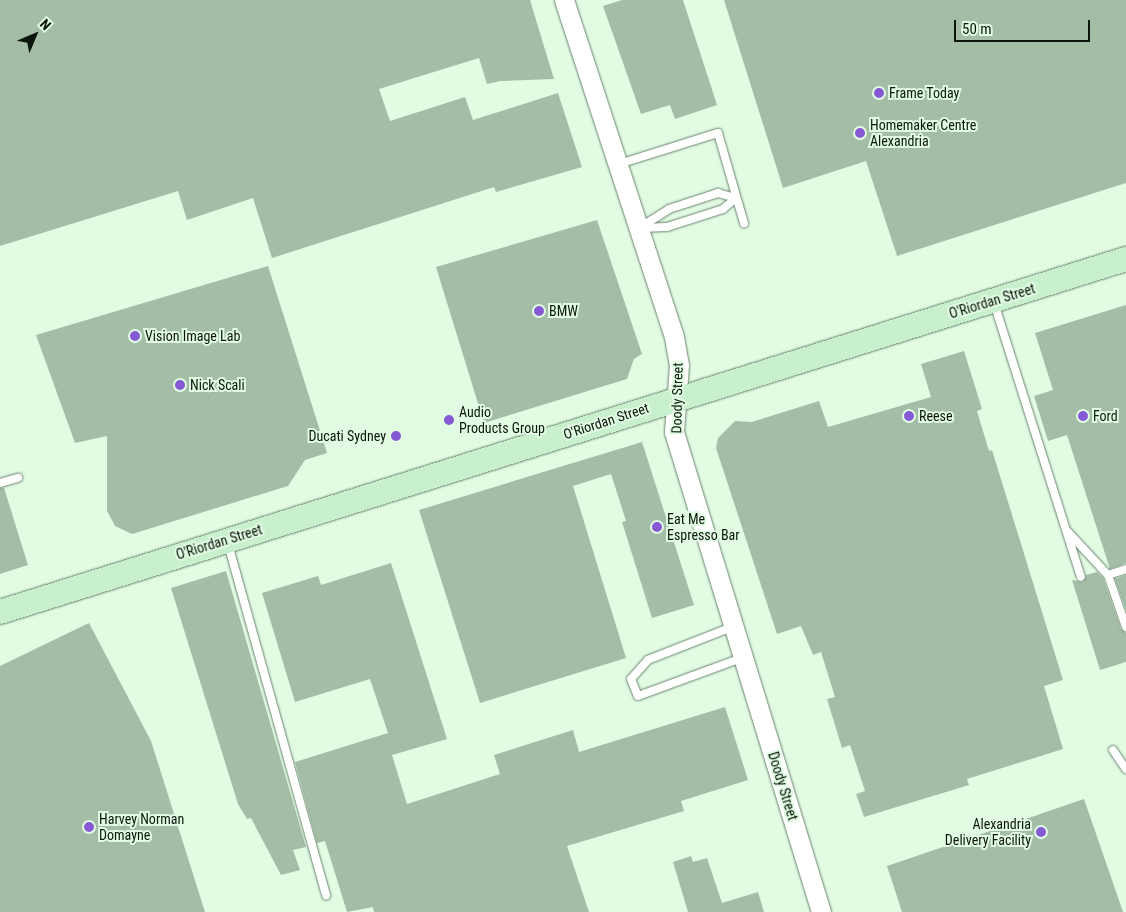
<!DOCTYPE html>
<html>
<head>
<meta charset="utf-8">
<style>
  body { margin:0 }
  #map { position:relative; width:1126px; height:912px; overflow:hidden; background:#e2fce4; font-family:"Roboto Condensed",sans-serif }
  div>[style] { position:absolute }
  .building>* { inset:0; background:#a4bda6 }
  .roads { filter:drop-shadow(0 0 1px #6b836d) drop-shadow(0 0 1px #6b836d) }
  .service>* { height:8px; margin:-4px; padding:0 4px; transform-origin:4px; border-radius:4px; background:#fff }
  .tertiary>* { height:19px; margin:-9.5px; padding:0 9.5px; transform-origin:9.5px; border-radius:9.5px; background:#fff }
  .primary>* { height:24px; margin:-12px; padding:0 12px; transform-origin:12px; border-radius:12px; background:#c9f0cd }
  .dots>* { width:14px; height:14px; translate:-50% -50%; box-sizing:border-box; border:2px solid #e2fce4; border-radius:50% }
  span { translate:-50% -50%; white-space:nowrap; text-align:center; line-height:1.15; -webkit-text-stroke:4px #e2fce4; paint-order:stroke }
  .poi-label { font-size:14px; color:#0c150c }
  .left { translate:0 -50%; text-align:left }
  .right { translate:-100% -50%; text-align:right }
  .street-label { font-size:14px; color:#0c150c }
  .north { position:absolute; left:10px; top:10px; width:50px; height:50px; -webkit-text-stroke:4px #e2fce4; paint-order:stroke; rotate:45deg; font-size:14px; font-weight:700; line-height:20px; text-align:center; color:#0c150c }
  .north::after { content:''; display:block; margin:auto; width:18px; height:22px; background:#0c150c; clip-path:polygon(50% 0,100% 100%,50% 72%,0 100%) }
  .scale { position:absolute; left:954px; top:20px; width:136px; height:22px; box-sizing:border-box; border:2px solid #0c150c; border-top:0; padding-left:6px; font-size:15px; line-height:18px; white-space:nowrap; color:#0c150c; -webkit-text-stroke:4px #e2fce4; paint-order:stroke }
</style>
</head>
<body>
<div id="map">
  <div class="building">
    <i style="clip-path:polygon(0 0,530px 0,554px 79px,500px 81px,487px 84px,479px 58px,379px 89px,390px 121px,465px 97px,473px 120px,558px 93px,582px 167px,496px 192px,494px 187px,272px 258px,253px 198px,187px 220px,178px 191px,0 246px)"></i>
    <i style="clip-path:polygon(622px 0,683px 0,717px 105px,675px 119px,670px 105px,641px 114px,603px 6px)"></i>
    <i style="clip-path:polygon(724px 0,1126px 0,1126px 183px,897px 256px,866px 161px,783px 188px)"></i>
    <i style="clip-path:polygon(597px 220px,642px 354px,634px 359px,627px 379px,484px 423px,436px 267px)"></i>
    <i style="clip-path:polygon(268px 266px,327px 453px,305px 460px,288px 486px,132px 534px,115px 526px,107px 511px,107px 436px,75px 443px,36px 335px)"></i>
    <i style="clip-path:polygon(1126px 305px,1126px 563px,1110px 569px,1067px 435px,1048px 441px,1034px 396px,1053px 390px,1035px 333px)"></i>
    <i style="clip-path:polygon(964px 351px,982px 409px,977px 411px,989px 451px,992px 450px,1063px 680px,1044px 686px,1063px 749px,967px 779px,969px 785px,864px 817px,856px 794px,865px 791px,850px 745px,842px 748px,827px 699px,835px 697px,821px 652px,813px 655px,801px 626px,777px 634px,716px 448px,718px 438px,735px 421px,752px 422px,819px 401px,828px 427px,931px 397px,921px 364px)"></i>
    <i style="clip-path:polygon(642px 442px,694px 605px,652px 618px,622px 522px,626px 521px,611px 474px,573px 486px,626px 658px,480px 703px,419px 510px)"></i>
    <i style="clip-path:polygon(0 488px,4px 488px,28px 565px,0 574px)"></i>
    <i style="clip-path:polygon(391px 563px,447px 739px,392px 755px,407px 804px,500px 774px,494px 755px,573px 730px,579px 752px,725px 707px,748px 780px,681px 801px,684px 811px,567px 846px,589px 912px,374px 912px,373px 907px,347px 912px,325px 841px,317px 843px,295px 762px,388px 733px,370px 679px,295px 702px,262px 593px,318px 576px,321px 585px)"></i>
    <i style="clip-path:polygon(226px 571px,306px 847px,293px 850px,300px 870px,281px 875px,251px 818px,247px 819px,238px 804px,171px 588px)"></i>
    <i style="clip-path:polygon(1097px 572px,1103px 578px,1121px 629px,1126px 633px,1126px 662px,1100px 670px,1072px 580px,1083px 582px,1086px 575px)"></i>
    <i style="clip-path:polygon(1126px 575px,1126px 610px,1115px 579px)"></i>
    <i style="clip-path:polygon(89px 623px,151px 741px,205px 912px,0 912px,0 666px)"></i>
    <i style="clip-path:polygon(1084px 799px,1123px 912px,902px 912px,887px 866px)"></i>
    <i style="clip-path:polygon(691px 856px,693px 862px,707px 858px,722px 903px,758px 892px,764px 912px,688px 912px,673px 862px)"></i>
  </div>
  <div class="roads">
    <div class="service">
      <i style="left:619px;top:164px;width:104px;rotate:-17.4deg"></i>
      <i style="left:718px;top:133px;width:94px;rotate:73.9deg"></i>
      <i style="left:639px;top:228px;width:36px;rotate:-32deg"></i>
      <i style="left:669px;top:209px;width:52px;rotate:-18.1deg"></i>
      <i style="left:718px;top:193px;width:19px;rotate:16deg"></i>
      <i style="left:640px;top:228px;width:27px;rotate:-2deg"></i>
      <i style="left:667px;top:227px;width:59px;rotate:-17.8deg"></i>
      <i style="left:723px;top:209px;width:17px;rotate:-40deg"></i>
      <i style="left:994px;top:303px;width:287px;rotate:72.4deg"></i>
      <i style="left:0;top:483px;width:19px;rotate:-16deg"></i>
      <i style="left:1068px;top:532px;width:59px;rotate:47.1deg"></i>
      <i style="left:1108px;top:575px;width:19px;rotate:-18deg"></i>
      <i style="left:228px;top:544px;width:365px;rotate:74.4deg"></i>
      <i style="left:1108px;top:575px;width:55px;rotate:70.9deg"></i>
      <i style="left:732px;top:627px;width:90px;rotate:158.6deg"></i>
      <i style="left:648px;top:660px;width:25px;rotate:132deg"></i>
      <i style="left:631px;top:679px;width:18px;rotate:68deg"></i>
      <i style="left:638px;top:696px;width:111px;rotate:-20.1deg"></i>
      <i style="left:1113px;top:750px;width:23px;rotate:56deg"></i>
    </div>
    <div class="tertiary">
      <i style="left:564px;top:0;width:354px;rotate:71.9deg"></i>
      <i style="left:674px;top:337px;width:28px;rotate:80deg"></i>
      <i style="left:679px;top:365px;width:67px;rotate:94.3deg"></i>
      <i style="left:674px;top:432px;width:502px;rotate:72.97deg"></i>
    </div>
    <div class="primary">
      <i style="left:0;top:612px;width:1180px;rotate:-17.41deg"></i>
    </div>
  </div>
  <div class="dots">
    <i style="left:879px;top:93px;background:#8559d3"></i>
    <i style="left:860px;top:133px;background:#8559d3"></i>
    <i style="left:539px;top:311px;background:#8559d3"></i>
    <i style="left:135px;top:336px;background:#8559d3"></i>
    <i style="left:180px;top:385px;background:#8559d3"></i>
    <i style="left:909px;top:416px;background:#8559d3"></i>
    <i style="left:1083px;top:416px;background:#8559d3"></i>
    <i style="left:449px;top:420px;background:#8559d3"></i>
    <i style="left:396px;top:436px;background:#8559d3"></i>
    <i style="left:657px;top:527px;background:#8559d3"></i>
    <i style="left:89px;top:827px;background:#8559d3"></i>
    <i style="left:1041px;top:832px;background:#8559d3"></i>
  </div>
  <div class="poi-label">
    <span class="left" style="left:889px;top:93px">Frame Today</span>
    <span class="left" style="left:870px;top:133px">Homemaker Centre<br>Alexandria</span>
    <span class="left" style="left:549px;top:311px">BMW</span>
    <span class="left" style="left:145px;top:336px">Vision Image Lab</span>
    <span class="left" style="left:190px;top:385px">Nick Scali</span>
    <span class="left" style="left:459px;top:420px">Audio<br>Products Group</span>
    <span class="left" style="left:919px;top:416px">Reese</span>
    <span class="left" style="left:1093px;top:416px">Ford</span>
    <span class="right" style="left:386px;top:436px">Ducati Sydney</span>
    <span class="left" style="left:667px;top:527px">Eat Me<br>Espresso Bar</span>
    <span class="left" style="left:99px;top:827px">Harvey Norman<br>Domayne</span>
    <span class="right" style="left:1031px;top:832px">Alexandria<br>Delivery Facility</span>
  </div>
  <div class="street-label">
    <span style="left:992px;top:301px;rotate:-17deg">O'Riordan Street</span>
    <span style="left:677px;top:398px;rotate:-89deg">Doody Street</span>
    <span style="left:606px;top:421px;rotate:-18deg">O'Riordan Street</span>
    <span style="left:219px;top:542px;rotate:-17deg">O'Riordan Street</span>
    <span style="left:783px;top:786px;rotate:73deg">Doody Street</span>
  </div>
  <div class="north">N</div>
  <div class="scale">50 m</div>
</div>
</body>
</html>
